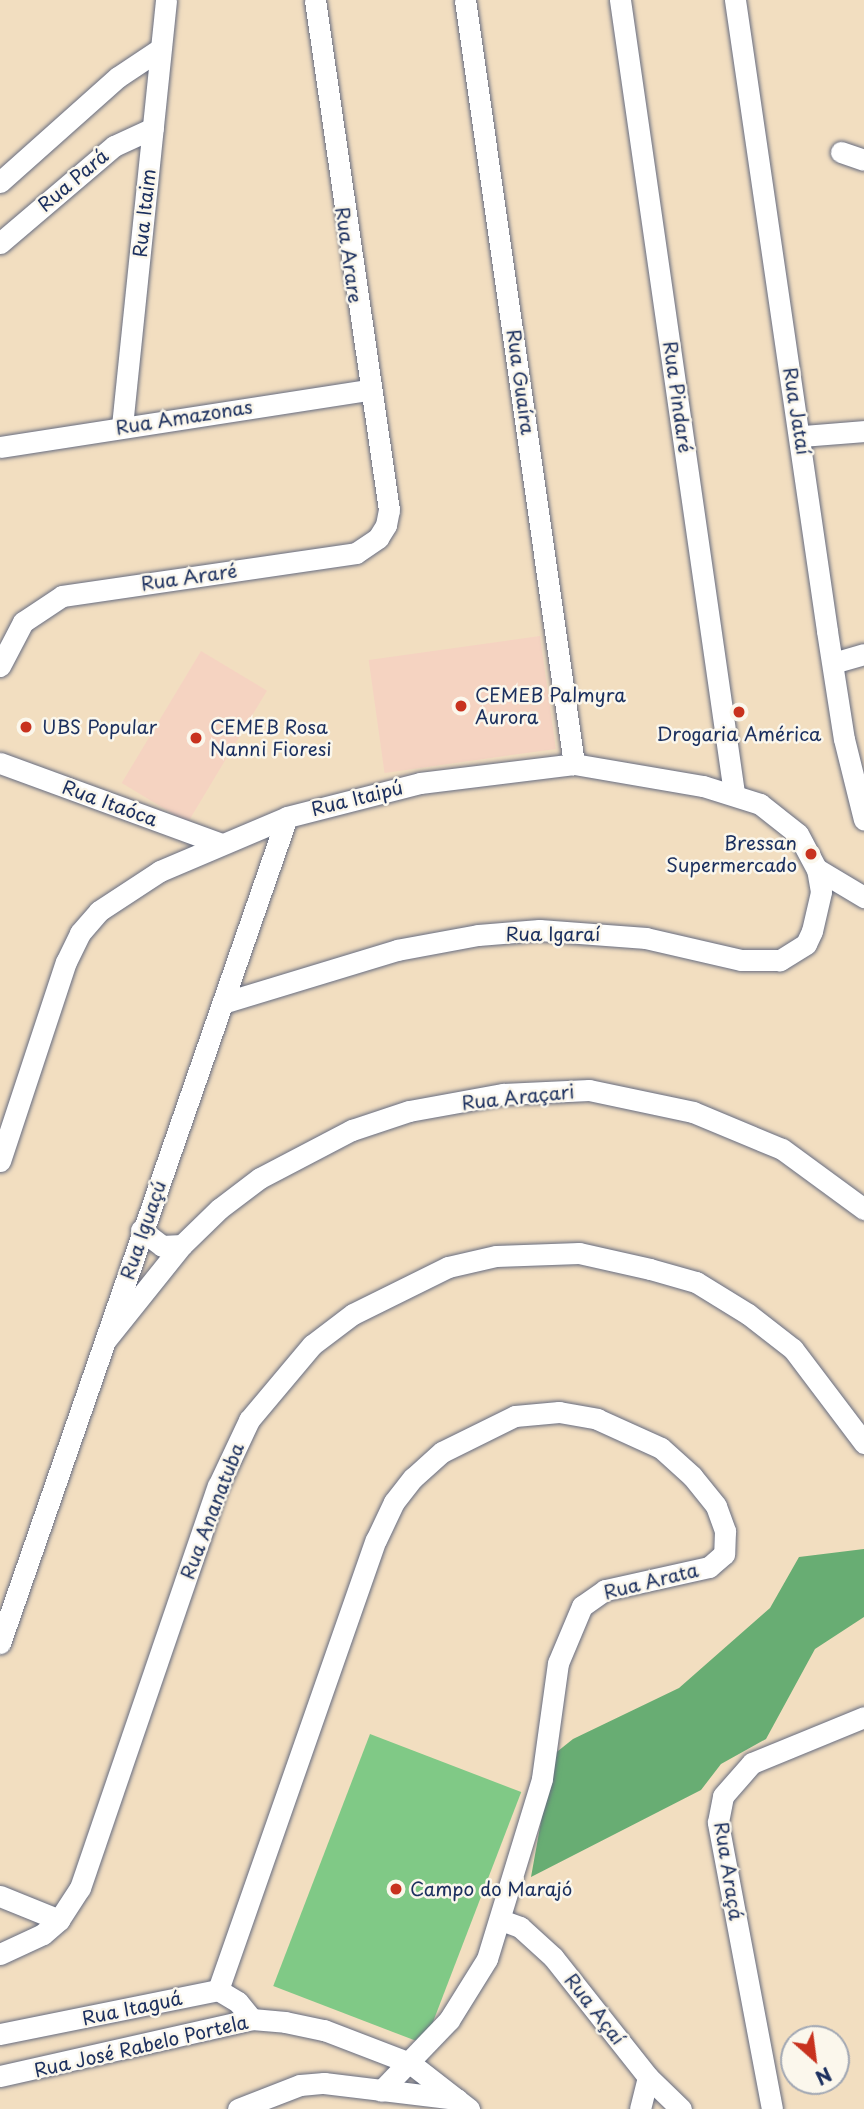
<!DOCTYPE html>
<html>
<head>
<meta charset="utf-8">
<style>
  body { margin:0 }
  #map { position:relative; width:864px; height:2109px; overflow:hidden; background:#f2dec0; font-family:"Playpen Sans",sans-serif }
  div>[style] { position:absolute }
  .built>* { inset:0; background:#f5d3c1; transform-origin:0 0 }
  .green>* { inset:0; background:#80c986; transform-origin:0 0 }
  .forest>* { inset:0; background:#68ad73 }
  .roads { filter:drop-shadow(0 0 2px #666c80) drop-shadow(0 0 2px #666c80) }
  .minor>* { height:21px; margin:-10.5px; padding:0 10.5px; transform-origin:10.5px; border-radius:10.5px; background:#fff }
  .dots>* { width:19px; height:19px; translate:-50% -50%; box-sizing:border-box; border:4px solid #fbf7ec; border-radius:50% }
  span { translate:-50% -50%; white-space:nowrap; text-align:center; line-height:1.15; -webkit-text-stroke:5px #fbf7ec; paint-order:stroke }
  .street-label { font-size:19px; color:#1b2f5e }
  .poi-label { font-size:19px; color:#1b2f5e }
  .left { translate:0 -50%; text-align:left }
  .right { translate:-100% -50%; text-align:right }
  .north { position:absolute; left:780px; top:2025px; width:70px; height:70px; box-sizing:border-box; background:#fbf7ec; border:2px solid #a1a7b3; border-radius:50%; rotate:152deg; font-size:19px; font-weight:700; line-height:28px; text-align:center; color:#1b2f5e }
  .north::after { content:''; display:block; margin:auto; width:24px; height:32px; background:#c8321e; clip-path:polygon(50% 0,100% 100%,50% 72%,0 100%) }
</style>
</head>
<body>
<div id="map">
  <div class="built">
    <i style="left:540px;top:636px;width:114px;height:173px;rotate:82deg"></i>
    <i style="left:201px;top:651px;width:77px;height:154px;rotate:31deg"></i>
  </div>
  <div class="green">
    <i style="left:370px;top:1734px;width:162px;height:270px;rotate:21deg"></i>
  </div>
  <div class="forest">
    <i style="clip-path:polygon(864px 1549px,864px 1617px,815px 1649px,766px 1739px,721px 1764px,701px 1790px,531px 1877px,553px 1755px,573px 1739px,679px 1688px,770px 1608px,799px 1557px)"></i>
  </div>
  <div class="roads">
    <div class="minor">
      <i style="left:465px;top:0;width:772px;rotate:81.88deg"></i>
      <i style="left:620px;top:0;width:801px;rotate:81.82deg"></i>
      <i style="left:735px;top:0;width:638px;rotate:81.7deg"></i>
      <i style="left:827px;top:631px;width:109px;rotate:81.1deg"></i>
      <i style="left:844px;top:739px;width:83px;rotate:76.1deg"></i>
      <i style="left:841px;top:152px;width:24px;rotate:19deg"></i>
      <i style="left:0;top:182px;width:158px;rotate:-41.7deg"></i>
      <i style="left:118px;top:77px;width:50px;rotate:-33.7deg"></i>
      <i style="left:0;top:243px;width:150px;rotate:-40.4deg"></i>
      <i style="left:114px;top:146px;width:43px;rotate:-24.8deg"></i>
      <i style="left:122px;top:426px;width:428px;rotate:-84.1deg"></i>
      <i style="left:802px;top:436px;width:62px;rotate:-4.6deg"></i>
      <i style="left:0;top:447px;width:372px;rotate:-8.8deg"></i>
      <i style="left:833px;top:663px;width:32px;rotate:-16deg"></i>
      <i style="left:0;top:666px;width:50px;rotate:-62.4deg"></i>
      <i style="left:23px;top:622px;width:47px;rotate:-33.7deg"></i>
      <i style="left:62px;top:596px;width:297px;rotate:-8.3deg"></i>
      <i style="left:356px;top:553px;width:27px;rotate:-34deg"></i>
      <i style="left:378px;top:538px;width:15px;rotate:-58deg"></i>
      <i style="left:386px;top:525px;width:15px;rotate:-79deg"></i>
      <i style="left:389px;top:510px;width:515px;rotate:-98.26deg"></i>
      <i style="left:0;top:763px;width:233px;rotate:20.1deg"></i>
      <i style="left:817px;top:869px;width:55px;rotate:30.8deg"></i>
      <i style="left:0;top:1161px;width:210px;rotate:-71.7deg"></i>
      <i style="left:66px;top:962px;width:32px;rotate:-64deg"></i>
      <i style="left:80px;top:933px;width:29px;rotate:-49deg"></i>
      <i style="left:99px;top:911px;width:73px;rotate:-33.3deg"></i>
      <i style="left:160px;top:871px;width:138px;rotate:-23deg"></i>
      <i style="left:287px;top:817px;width:137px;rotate:-14.3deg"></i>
      <i style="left:420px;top:783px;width:155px;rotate:-7deg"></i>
      <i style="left:574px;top:764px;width:131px;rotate:9.7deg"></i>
      <i style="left:703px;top:786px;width:60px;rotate:17.5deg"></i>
      <i style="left:760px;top:804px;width:48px;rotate:38.3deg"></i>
      <i style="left:798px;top:834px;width:40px;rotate:62deg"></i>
      <i style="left:817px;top:869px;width:23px;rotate:80deg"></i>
      <i style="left:821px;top:892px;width:40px;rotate:103deg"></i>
      <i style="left:812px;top:931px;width:14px;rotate:115deg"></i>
      <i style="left:806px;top:944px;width:31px;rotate:148deg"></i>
      <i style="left:780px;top:960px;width:39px;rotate:180deg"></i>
      <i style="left:741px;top:960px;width:98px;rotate:-167deg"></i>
      <i style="left:646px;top:938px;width:107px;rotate:-175.7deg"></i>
      <i style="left:539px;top:930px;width:61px;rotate:175.3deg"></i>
      <i style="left:478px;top:935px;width:82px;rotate:169.5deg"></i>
      <i style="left:397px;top:950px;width:182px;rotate:163.1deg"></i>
      <i style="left:141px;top:1230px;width:26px;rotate:37deg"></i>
      <i style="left:162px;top:1246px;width:20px;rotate:-3deg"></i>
      <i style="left:105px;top:1341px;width:123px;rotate:-51.3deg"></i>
      <i style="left:182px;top:1245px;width:52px;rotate:-44.2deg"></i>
      <i style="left:219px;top:1209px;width:51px;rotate:-37.1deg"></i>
      <i style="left:260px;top:1178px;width:104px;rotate:-27.6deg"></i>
      <i style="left:352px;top:1130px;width:60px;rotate:-18.4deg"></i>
      <i style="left:409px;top:1111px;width:96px;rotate:-10.3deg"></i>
      <i style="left:503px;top:1094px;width:86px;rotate:-2.7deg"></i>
      <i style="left:589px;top:1090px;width:106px;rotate:11.9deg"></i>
      <i style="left:693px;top:1112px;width:96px;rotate:22.6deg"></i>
      <i style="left:782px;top:1149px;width:102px;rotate:36.2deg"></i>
      <i style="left:0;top:1643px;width:874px;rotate:-70.84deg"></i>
      <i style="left:0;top:1896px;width:64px;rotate:22.1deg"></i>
      <i style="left:501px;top:1920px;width:20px;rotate:20deg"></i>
      <i style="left:520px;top:1927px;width:45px;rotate:42.3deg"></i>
      <i style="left:553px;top:1957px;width:153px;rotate:51.6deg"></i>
      <i style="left:648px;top:2077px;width:46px;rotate:44.1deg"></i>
      <i style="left:0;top:1954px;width:47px;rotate:-24.9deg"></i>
      <i style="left:43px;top:1934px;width:21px;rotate:-41deg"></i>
      <i style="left:59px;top:1920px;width:38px;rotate:-57deg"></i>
      <i style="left:80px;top:1888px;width:425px;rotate:-71.1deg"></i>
      <i style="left:218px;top:1486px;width:73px;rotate:-64.8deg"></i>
      <i style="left:249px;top:1420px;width:98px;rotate:-50deg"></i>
      <i style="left:312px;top:1345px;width:51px;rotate:-37.1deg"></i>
      <i style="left:353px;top:1314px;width:106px;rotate:-26.3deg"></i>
      <i style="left:448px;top:1267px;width:49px;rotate:-12.9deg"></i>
      <i style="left:496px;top:1256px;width:83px;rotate:-2.1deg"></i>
      <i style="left:579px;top:1253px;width:73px;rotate:12.7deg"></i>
      <i style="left:650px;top:1269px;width:48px;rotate:15.8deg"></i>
      <i style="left:696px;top:1282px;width:61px;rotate:31.6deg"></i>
      <i style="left:748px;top:1314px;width:57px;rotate:37.9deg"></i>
      <i style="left:793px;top:1349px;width:118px;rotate:52.9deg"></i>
      <i style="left:218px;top:1990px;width:477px;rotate:-70.7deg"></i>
      <i style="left:376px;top:1540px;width:42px;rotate:-64.7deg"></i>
      <i style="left:394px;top:1502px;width:31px;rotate:-52deg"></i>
      <i style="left:413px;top:1478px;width:39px;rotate:-42deg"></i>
      <i style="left:442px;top:1452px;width:81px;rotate:-26.3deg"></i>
      <i style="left:515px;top:1416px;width:44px;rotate:-5.2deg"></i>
      <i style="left:559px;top:1412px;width:39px;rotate:10deg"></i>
      <i style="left:597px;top:1419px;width:70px;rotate:24.4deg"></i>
      <i style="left:661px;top:1448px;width:42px;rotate:42.1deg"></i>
      <i style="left:692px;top:1476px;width:38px;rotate:51deg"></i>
      <i style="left:716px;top:1506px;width:27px;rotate:70deg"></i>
      <i style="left:725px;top:1531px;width:23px;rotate:92deg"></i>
      <i style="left:724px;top:1554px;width:20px;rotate:139deg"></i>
      <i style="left:709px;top:1567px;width:107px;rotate:167.5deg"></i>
      <i style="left:605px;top:1590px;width:28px;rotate:145deg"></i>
      <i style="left:582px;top:1606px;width:62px;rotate:112.8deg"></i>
      <i style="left:558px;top:1663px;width:117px;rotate:97.9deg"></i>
      <i style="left:542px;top:1779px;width:188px;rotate:107deg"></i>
      <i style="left:487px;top:1959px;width:72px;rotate:121.9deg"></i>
      <i style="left:449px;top:2020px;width:98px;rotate:133.8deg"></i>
      <i style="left:0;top:2034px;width:222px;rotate:-11.4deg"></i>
      <i style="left:218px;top:1990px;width:23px;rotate:31deg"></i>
      <i style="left:238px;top:2002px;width:22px;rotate:51deg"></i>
      <i style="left:0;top:2076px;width:258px;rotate:-12.7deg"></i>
      <i style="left:252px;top:2019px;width:33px;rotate:5deg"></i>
      <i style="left:285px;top:2022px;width:40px;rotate:12deg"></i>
      <i style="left:324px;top:2030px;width:92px;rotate:21deg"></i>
      <i style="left:410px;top:2063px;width:75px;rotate:37.9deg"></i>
      <i style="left:238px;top:2109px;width:66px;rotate:-21.2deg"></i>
      <i style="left:300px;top:2085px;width:24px;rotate:-5deg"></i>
      <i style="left:324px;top:2083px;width:134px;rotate:6.9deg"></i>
      <i style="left:640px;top:2109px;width:33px;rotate:-76deg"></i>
      <i style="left:772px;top:2109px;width:292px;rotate:-100.7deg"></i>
      <i style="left:718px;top:1822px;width:26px;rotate:-79deg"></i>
      <i style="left:723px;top:1796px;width:44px;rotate:-48.7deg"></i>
      <i style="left:752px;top:1763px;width:121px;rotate:-22.3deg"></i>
    </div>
  </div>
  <div class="dots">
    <i style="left:461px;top:706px;background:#c8321e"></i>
    <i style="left:739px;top:712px;background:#c8321e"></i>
    <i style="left:26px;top:727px;background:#c8321e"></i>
    <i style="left:196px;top:738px;background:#c8321e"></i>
    <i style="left:811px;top:854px;background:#c8321e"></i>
    <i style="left:396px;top:1889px;background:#c8321e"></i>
  </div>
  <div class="street-label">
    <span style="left:73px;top:180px;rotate:-40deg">Rua Pará</span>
    <span style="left:144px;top:213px;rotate:-84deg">Rua Itaim</span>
    <span style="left:349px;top:255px;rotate:82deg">Rua Arare</span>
    <span style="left:521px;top:382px;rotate:82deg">Rua Guaíra</span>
    <span style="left:678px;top:397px;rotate:82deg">Rua Pindaré</span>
    <span style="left:797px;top:411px;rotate:81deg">Rua Jataí</span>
    <span style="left:184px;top:417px;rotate:-9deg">Rua Amazonas</span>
    <span style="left:189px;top:577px;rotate:-8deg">Rua Araré</span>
    <span style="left:357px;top:798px;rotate:-14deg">Rua Itaipú</span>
    <span style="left:110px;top:803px;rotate:20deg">Rua Itaóca</span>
    <span style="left:553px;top:934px">Rua Igaraí</span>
    <span style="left:518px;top:1097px;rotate:-6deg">Rua Araçari</span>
    <span style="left:143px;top:1230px;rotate:-71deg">Rua Iguaçú</span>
    <span style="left:212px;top:1511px;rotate:-69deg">Rua Ananatuba</span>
    <span style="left:651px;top:1581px;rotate:-14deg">Rua Arata</span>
    <span style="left:729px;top:1871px;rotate:81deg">Rua Araçá</span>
    <span style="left:132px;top:2008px;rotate:-12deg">Rua Itaguá</span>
    <span style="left:595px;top:2009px;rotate:52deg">Rua Açaí</span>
    <span style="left:141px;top:2046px;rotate:-13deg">Rua José Rabelo Portela</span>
  </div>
  <div class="poi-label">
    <span class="left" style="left:475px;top:706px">CEMEB Palmyra<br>Aurora</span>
    <span class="left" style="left:42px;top:727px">UBS Popular</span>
    <span class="left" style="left:210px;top:738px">CEMEB Rosa<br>Nanni Fioresi</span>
    <span style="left:739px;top:734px">Drogaria América</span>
    <span class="right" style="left:797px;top:854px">Bressan<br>Supermercado</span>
    <span class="left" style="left:410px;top:1889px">Campo do Marajó</span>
  </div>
  <div class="north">N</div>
</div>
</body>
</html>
